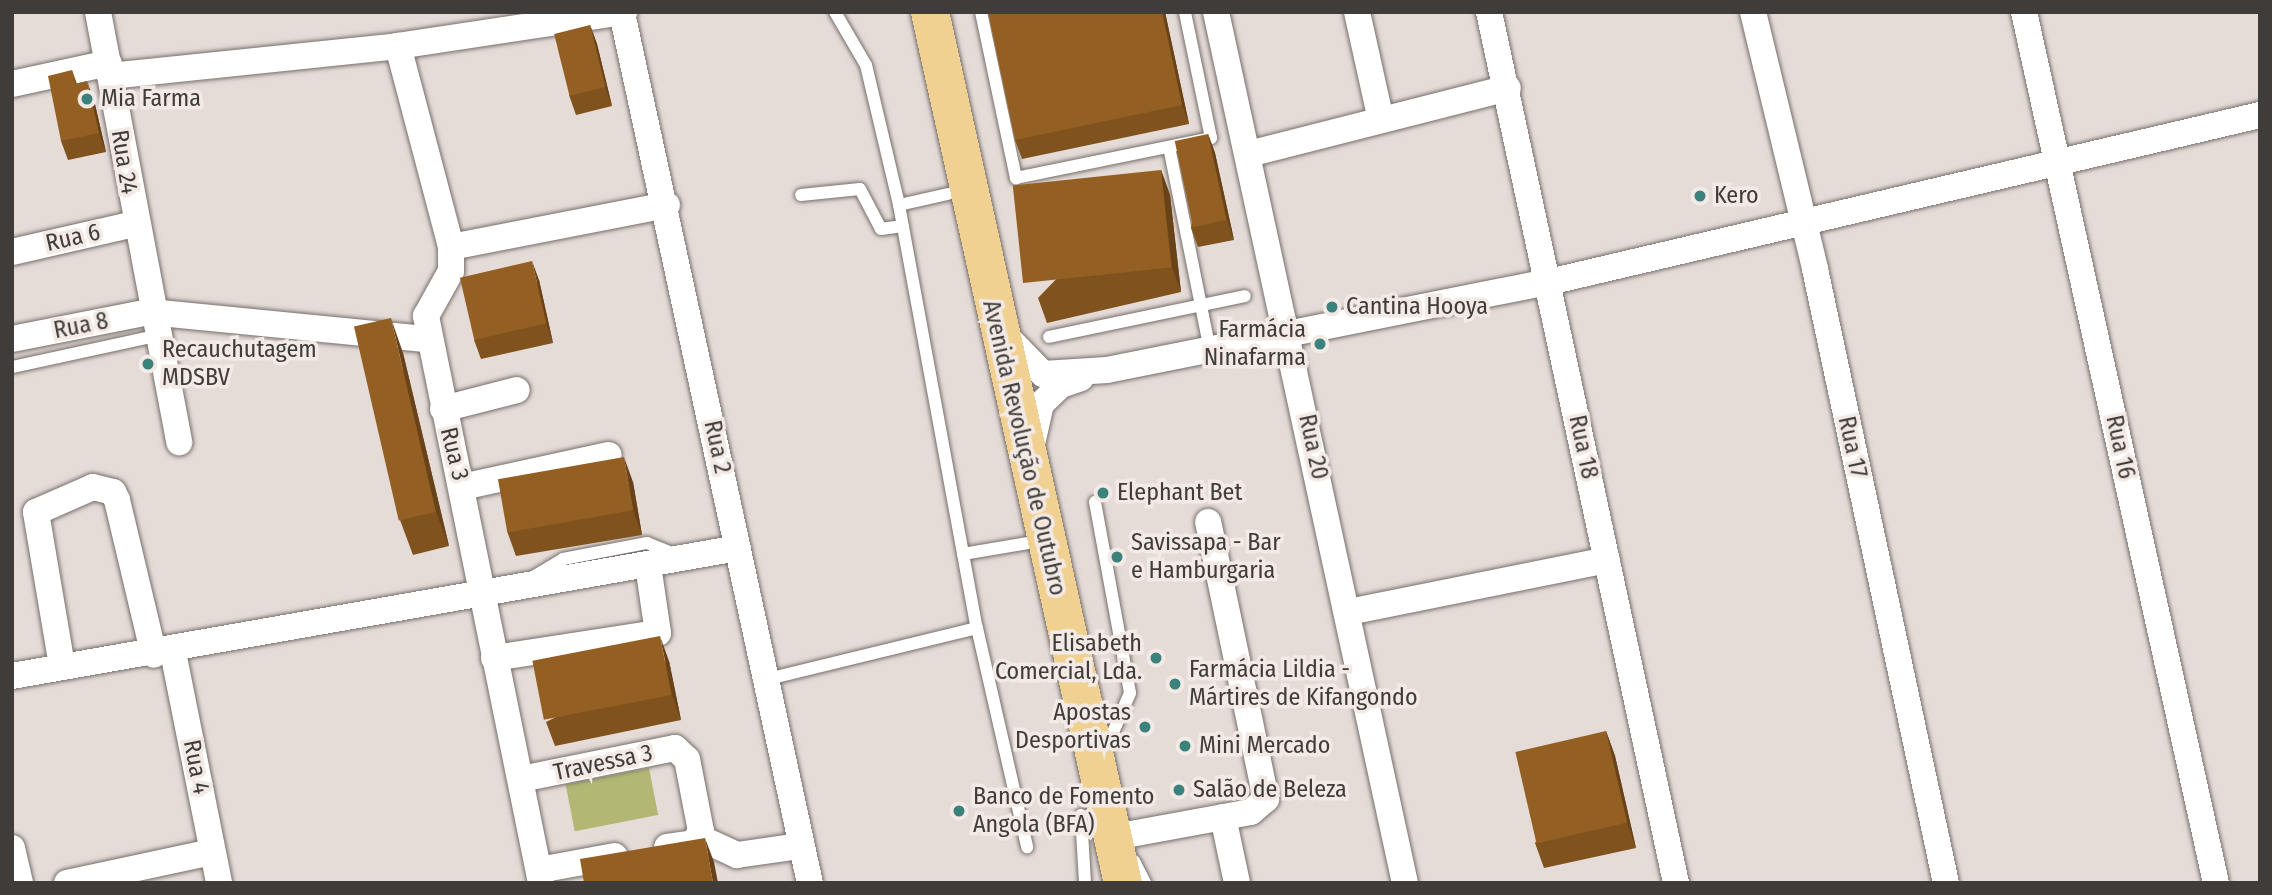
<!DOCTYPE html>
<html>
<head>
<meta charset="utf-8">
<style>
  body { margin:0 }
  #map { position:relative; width:2272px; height:895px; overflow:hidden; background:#e5dcd8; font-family:"Fira Sans Condensed",sans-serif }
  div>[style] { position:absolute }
  .green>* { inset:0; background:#b2b874; transform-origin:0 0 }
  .roads { filter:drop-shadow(0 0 2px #776f6b) drop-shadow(0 0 2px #776f6b) }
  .service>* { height:12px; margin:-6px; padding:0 6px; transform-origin:6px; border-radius:6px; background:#fff }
  .minor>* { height:26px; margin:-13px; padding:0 13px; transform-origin:13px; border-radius:13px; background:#fff }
  .primary>* { height:38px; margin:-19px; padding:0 19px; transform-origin:19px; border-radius:19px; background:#f1d192 }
  .wall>* { inset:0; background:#7f521e }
  .shaded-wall>* { inset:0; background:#684218 }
  .building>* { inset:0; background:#945f23; transform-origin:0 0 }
  .dots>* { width:19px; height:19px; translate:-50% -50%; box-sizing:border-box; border:4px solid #f3eae5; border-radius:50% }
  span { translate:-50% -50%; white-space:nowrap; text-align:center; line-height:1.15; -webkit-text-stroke:7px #f3eae5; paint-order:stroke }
  .poi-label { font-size:24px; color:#3f3c3a }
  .left { translate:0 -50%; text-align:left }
  .right { translate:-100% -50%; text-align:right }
  .street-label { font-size:24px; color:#3f3c3a }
  .frame { position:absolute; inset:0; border:14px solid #3f3c3a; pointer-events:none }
</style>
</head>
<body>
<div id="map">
  <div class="green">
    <i style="left:649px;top:768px;width:48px;height:85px;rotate:79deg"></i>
  </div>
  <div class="roads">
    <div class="service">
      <i style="left:835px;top:12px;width:61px;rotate:59.7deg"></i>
      <i style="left:866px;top:65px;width:144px;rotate:76.7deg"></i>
      <i style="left:899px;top:205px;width:430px;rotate:79.6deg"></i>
      <i style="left:977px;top:628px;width:225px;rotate:77.1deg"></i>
      <i style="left:981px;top:12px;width:170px;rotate:78.1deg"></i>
      <i style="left:1016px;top:178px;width:199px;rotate:-11.6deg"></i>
      <i style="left:1211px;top:138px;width:129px;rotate:-101.7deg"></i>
      <i style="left:1169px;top:147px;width:208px;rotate:78.6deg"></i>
      <i style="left:801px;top:195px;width:59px;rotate:-5.8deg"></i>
      <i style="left:860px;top:189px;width:45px;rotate:62.3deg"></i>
      <i style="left:881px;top:229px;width:22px;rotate:-8deg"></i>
      <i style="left:899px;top:205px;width:50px;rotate:-12.7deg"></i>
      <i style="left:1049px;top:337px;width:200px;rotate:-11.8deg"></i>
      <i style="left:12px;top:367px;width:146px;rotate:-12.2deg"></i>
      <i style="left:1095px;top:502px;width:194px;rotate:79.6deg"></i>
      <i style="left:1130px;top:693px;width:65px;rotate:113.4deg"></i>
      <i style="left:963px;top:554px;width:66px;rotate:-9.6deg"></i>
      <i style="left:530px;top:579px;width:39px;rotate:-31deg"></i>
      <i style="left:563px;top:559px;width:86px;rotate:-10.8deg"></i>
      <i style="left:647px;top:543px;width:35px;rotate:22deg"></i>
      <i style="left:768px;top:679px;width:215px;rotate:-13.7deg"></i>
      <i style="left:1081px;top:815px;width:68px;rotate:86.6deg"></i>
      <i style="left:1134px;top:861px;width:25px;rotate:63deg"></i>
    </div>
    <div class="minor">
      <i style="left:98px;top:12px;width:438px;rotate:79.3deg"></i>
      <i style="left:1216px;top:12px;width:891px;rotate:77.76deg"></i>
      <i style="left:1357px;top:12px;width:107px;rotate:77.5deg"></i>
      <i style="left:1489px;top:12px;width:891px;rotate:77.88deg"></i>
      <i style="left:1753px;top:12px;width:264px;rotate:76.4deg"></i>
      <i style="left:1815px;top:269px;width:628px;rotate:77.96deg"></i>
      <i style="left:2024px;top:12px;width:892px;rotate:77.57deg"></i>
      <i style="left:622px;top:13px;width:890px;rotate:77.81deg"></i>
      <i style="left:398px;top:46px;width:208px;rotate:75.2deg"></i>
      <i style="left:110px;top:76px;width:290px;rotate:-5.9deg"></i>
      <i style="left:398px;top:46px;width:229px;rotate:-8.6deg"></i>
      <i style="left:12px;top:84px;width:99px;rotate:-12.2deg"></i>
      <i style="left:1249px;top:154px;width:267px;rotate:-14.3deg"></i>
      <i style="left:12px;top:252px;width:125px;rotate:-12.9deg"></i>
      <i style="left:1008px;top:338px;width:50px;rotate:45.8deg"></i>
      <i style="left:1043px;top:374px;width:64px;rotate:-3.6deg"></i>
      <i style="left:1107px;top:370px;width:451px;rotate:-11.3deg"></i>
      <i style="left:1549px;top:282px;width:730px;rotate:-13.22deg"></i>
      <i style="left:12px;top:339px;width:141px;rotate:-11.1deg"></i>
      <i style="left:150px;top:312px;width:276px;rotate:5.6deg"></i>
      <i style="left:443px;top:409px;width:76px;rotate:-14.4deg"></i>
      <i style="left:1032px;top:444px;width:41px;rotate:-77.3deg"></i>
      <i style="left:1041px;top:404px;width:28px;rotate:-44deg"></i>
      <i style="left:1061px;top:385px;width:21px;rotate:-19deg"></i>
      <i style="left:462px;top:487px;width:150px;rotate:-12.3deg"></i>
      <i style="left:1349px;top:612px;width:263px;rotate:-11.4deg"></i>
      <i style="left:173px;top:652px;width:236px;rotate:78.7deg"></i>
      <i style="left:494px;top:658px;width:166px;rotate:-8.7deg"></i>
      <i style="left:658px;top:633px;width:69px;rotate:-98.4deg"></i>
      <i style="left:62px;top:666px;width:156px;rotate:-99.6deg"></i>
      <i style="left:36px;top:512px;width:62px;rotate:-23.7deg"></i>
      <i style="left:93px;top:487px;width:21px;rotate:14deg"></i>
      <i style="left:113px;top:492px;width:9px;rotate:63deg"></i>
      <i style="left:117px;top:500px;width:159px;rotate:76.6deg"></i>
      <i style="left:12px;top:676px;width:737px;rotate:-10deg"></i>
      <i style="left:521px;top:779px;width:157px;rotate:-11.4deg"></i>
      <i style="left:675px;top:748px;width:16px;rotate:43deg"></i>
      <i style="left:687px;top:759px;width:73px;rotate:79deg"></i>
      <i style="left:701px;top:831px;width:14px;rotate:120deg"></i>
      <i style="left:694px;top:843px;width:27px;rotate:172deg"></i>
      <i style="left:1223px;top:817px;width:67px;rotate:78deg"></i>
      <i style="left:1120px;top:836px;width:133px;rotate:-10.4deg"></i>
      <i style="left:1251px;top:812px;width:20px;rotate:-41deg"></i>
      <i style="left:1266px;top:799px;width:283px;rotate:-101.8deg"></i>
      <i style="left:700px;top:838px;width:41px;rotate:24.7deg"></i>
      <i style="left:737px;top:855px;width:64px;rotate:-8.1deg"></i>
      <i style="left:12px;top:848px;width:36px;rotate:77deg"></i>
      <i style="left:539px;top:870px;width:77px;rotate:-10.4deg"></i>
      <i style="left:67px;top:883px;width:148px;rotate:-12.1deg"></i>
      <i style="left:541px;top:883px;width:579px;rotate:-101.47deg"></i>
      <i style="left:426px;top:316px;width:51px;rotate:-60.9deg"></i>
      <i style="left:451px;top:271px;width:24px;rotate:-90deg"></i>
      <i style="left:451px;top:247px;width:220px;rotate:-11deg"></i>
    </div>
    <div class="primary">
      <i style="left:930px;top:12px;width:892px;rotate:77.51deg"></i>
    </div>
  </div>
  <div class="wall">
    <i style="clip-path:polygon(1165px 12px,1189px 124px,1022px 159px,1015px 140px)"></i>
    <i style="clip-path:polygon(590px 25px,597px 44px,612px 106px,576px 115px,569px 95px)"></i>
    <i style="clip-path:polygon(72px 70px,77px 84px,94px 100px,106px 152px,68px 160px,61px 141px)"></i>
    <i style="clip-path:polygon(1208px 134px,1215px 153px,1234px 240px,1198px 247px,1191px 228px)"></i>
    <i style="clip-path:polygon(1161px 170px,1170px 195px,1181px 292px,1047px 323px,1038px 298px)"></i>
    <i style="clip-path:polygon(539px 280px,553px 343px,481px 359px,474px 340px)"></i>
    <i style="clip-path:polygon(403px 353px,449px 546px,413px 555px,400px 520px)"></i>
    <i style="clip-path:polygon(633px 482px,642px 535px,516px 556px,507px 531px)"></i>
    <i style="clip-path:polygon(669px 661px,681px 720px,555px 746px,546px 722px)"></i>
    <i style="clip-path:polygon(1606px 731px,1615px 756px,1636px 848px,1544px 868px,1535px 843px)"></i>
  </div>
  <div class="shaded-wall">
    <i style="clip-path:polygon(1162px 12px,1165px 12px,1189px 124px,1182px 105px)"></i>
    <i style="clip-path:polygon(590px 25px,597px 44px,612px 106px,605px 87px)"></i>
    <i style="clip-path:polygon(87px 81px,94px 100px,106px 152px,99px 133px)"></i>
    <i style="clip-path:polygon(1208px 134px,1215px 153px,1234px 240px,1227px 220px)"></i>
    <i style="clip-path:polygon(1161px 170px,1170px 195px,1181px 292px,1172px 267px)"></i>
    <i style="clip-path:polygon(532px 261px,539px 280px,553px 343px,546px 323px)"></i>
    <i style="clip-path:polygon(391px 318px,403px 353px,449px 546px,436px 512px)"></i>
    <i style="clip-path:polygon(624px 457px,633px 482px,642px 535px,633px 510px)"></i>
    <i style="clip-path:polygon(660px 636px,669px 661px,681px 720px,672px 695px)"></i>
    <i style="clip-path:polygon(1606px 731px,1615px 756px,1636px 848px,1627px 823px)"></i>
    <i style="clip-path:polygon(705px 838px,714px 862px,718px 883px,713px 883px)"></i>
  </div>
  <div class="building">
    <i style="clip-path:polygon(988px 12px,1162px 12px,1182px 105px,1015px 140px)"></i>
    <i style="left:590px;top:25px;width:64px;height:37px;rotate:76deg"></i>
    <i style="clip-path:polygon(72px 70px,75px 84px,87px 81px,99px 133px,61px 141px,48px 76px)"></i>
    <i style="left:1208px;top:134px;width:88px;height:34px;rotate:78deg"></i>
    <i style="left:1161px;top:170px;width:98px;height:149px;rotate:84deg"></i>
    <i style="left:532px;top:261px;width:64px;height:74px;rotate:77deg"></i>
    <i style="left:391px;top:318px;width:199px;height:38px;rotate:77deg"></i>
    <i style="left:624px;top:457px;width:54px;height:128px;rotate:80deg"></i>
    <i style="left:660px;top:636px;width:60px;height:130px;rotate:79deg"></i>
    <i style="left:1606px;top:731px;width:94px;height:93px;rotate:77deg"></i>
    <i style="clip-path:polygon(705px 838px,713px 883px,584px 883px,580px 859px)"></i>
  </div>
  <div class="dots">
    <i style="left:87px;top:99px;background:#3b827c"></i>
    <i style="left:1700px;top:196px;background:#3b827c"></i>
    <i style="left:1332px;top:307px;background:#3b827c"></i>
    <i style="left:1320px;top:344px;background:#3b827c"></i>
    <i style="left:148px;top:364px;background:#3b827c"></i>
    <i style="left:1103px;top:493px;background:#3b827c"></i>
    <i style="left:1117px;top:557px;background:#3b827c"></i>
    <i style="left:1156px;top:658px;background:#3b827c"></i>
    <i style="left:1175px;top:684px;background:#3b827c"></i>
    <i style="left:1145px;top:727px;background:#3b827c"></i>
    <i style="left:1185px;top:746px;background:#3b827c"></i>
    <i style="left:1179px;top:790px;background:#3b827c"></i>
    <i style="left:959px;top:811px;background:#3b827c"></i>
  </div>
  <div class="poi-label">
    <span class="left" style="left:101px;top:99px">Mia Farma</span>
    <span class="left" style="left:1714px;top:196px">Kero</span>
    <span class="left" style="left:1346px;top:307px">Cantina Hooya</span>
    <span class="right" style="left:1306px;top:344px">Farmácia<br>Ninafarma</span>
    <span class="left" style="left:162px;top:364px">Recauchutagem<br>MDSBV</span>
    <span class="left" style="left:1117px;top:493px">Elephant Bet</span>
    <span class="left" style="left:1131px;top:557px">Savissapa - Bar<br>e Hamburgaria</span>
    <span class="right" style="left:1142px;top:658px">Elisabeth<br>Comercial, Lda.</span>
    <span class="left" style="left:1189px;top:684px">Farmácia Lildia -<br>Mártires de Kifangondo</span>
    <span class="right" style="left:1131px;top:727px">Apostas<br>Desportivas</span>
    <span class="left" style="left:1199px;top:746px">Mini Mercado</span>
    <span class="left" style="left:1193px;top:790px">Salão de Beleza</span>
    <span class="left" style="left:973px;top:811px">Banco de Fomento<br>Angola (BFA)</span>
  </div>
  <div class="street-label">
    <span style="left:124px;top:162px;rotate:81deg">Rua 24</span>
    <span style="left:73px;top:238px;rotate:-13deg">Rua 6</span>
    <span style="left:81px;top:326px;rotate:-11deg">Rua 8</span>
    <span style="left:717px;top:447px;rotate:78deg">Rua 2</span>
    <span style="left:1313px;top:447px;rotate:78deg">Rua 20</span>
    <span style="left:1583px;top:447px;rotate:78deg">Rua 18</span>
    <span style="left:1852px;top:447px;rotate:78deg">Rua 17</span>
    <span style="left:2120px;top:447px;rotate:78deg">Rua 16</span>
    <span style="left:1024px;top:448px;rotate:77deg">Avenida Revolução de Outubro</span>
    <span style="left:454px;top:454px;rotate:76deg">Rua 3</span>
    <span style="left:603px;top:763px;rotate:-12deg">Travessa 3</span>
    <span style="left:196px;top:767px;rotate:79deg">Rua 4</span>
  </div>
  <div class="frame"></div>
</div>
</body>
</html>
